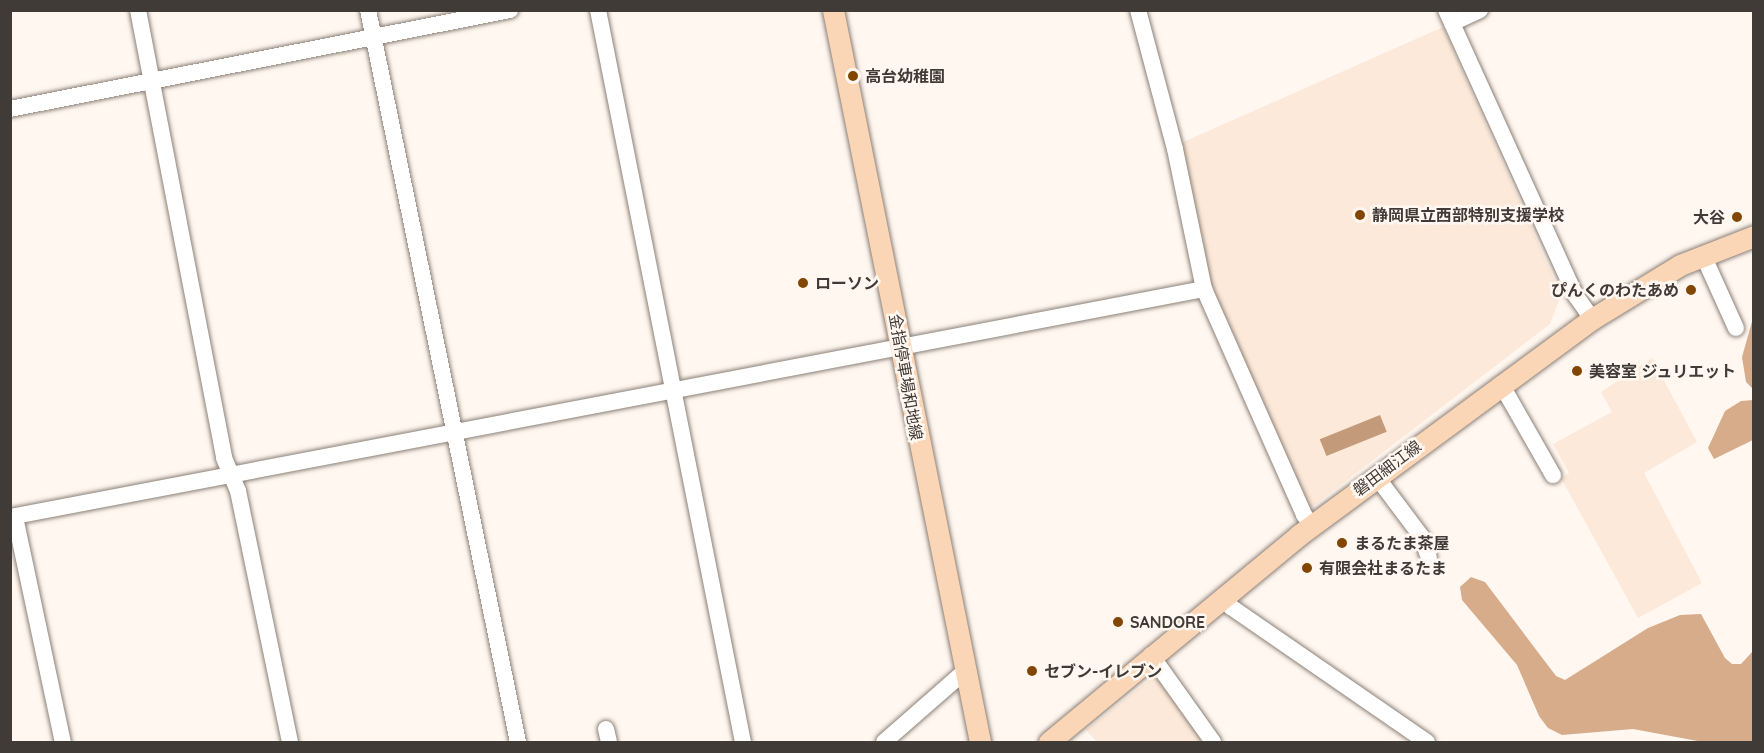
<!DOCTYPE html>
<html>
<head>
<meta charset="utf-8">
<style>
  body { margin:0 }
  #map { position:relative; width:1764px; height:753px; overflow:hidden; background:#fff7f0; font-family:Quicksand,"Noto Sans JP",sans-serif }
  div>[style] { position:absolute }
  .built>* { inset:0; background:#fce9d9 }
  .forest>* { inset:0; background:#d6ac8b }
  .water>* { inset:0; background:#c49b7a; transform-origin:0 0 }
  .roads { filter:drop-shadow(0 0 2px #8c8077) drop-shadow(0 0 2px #8c8077) }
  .minor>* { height:16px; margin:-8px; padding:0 8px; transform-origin:8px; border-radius:8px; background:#fff }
  .major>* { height:21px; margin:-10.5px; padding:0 10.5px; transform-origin:10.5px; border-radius:10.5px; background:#fad5b6 }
  .dots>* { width:16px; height:16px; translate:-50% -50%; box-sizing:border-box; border:3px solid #fff7f0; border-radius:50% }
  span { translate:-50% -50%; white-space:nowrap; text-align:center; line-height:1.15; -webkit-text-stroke:5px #fff7f0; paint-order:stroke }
  .poi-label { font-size:16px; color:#403b36; font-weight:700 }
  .left { translate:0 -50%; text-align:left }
  .right { translate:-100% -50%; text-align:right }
  .street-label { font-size:16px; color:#403b36 }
  .frame { position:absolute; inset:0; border:12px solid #403b36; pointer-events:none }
</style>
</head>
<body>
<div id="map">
  <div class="built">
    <i style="clip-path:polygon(1443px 27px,1561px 295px,1550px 324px,1308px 510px,1209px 286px,1179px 144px)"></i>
    <i style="clip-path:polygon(1652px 358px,1697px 442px,1644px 473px,1702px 583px,1638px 618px,1561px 478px,1569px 473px,1553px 444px,1612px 412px,1601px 392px)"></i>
    <i style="clip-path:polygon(1158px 673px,1203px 739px,1198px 742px,1097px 742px,1086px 730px)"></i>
  </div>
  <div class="forest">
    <i style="clip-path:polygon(1753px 318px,1753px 389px,1746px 382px,1742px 357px)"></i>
    <i style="clip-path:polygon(1753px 400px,1753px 440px,1714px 459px,1708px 448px,1725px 411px,1741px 401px)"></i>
    <i style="clip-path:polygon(1471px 577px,1485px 582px,1556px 676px,1565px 680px,1648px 628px,1680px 615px,1701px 614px,1725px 658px,1732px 664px,1741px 664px,1753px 651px,1753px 742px,1703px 742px,1633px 729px,1562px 735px,1548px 728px,1539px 716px,1517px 665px,1462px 600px,1460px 587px)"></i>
  </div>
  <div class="water">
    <i style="left:1380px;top:415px;width:18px;height:65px;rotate:68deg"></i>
  </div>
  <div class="roads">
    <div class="minor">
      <i style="left:138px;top:10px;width:456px;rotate:79.1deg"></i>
      <i style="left:224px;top:458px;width:36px;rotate:67deg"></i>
      <i style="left:238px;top:491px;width:256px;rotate:78.3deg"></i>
      <i style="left:368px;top:10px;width:747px;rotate:78.42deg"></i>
      <i style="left:598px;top:10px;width:746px;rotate:78.8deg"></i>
      <i style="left:1138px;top:10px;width:144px;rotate:75.1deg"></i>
      <i style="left:1175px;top:149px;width:143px;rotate:78.3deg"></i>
      <i style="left:1204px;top:289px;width:247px;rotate:66.1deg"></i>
      <i style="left:1304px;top:515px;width:13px;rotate:51deg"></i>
      <i style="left:1446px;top:10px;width:314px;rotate:65.6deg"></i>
      <i style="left:1576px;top:296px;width:28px;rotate:55deg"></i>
      <i style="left:1452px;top:23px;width:31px;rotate:-25deg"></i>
      <i style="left:10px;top:109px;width:510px;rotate:-11.2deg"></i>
      <i style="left:1703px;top:255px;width:80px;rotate:65.7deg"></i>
      <i style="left:1501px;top:384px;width:105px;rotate:60.3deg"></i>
      <i style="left:1376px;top:476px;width:75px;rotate:53.1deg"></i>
      <i style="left:1421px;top:536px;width:23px;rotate:70deg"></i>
      <i style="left:10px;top:517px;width:1216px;rotate:-10.81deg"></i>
      <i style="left:15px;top:517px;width:230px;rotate:78deg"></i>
      <i style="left:1223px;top:596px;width:14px;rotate:54deg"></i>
      <i style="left:1231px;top:607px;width:238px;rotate:34.6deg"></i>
      <i style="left:1151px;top:655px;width:107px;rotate:54.5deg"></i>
      <i style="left:606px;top:729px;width:13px;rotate:77deg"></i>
      <i style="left:884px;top:742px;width:108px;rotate:-41.2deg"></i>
    </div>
    <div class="major">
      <i style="left:833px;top:10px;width:747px;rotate:78.64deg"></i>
      <i style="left:1049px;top:742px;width:325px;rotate:-39.6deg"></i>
      <i style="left:1299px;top:535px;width:364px;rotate:-36.4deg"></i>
      <i style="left:1592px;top:319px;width:103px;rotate:-31.5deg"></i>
      <i style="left:1680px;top:265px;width:79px;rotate:-21.4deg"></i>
    </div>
  </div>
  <div class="dots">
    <i style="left:853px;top:76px;background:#824600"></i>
    <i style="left:1360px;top:215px;background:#824600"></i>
    <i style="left:1737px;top:217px;background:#824600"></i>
    <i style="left:803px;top:283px;background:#824600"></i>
    <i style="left:1691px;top:290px;background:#824600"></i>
    <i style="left:1577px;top:371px;background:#824600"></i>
    <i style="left:1342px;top:543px;background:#824600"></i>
    <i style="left:1307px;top:568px;background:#824600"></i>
    <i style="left:1118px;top:622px;background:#824600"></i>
    <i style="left:1032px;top:671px;background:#824600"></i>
  </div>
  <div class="poi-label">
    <span class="left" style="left:865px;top:76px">高台幼稚園</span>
    <span class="left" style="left:1372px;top:215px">静岡県立西部特別支援学校</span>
    <span class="right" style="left:1725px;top:217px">大谷</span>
    <span class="left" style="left:815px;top:283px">ローソン</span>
    <span class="right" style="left:1679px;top:290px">ぴんくのわたあめ</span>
    <span class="left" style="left:1589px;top:371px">美容室 ジュリエット</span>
    <span class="left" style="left:1354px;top:543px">まるたま茶屋</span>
    <span class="left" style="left:1319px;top:568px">有限会社まるたま</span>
    <span class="left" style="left:1130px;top:622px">SANDORE</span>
    <span class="left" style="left:1044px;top:671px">セブン-イレブン</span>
  </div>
  <div class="street-label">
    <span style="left:906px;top:377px;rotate:80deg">金指停車場和地線</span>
    <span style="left:1387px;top:468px;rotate:-37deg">磐田細江線</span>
  </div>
  <div class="frame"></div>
</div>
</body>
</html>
